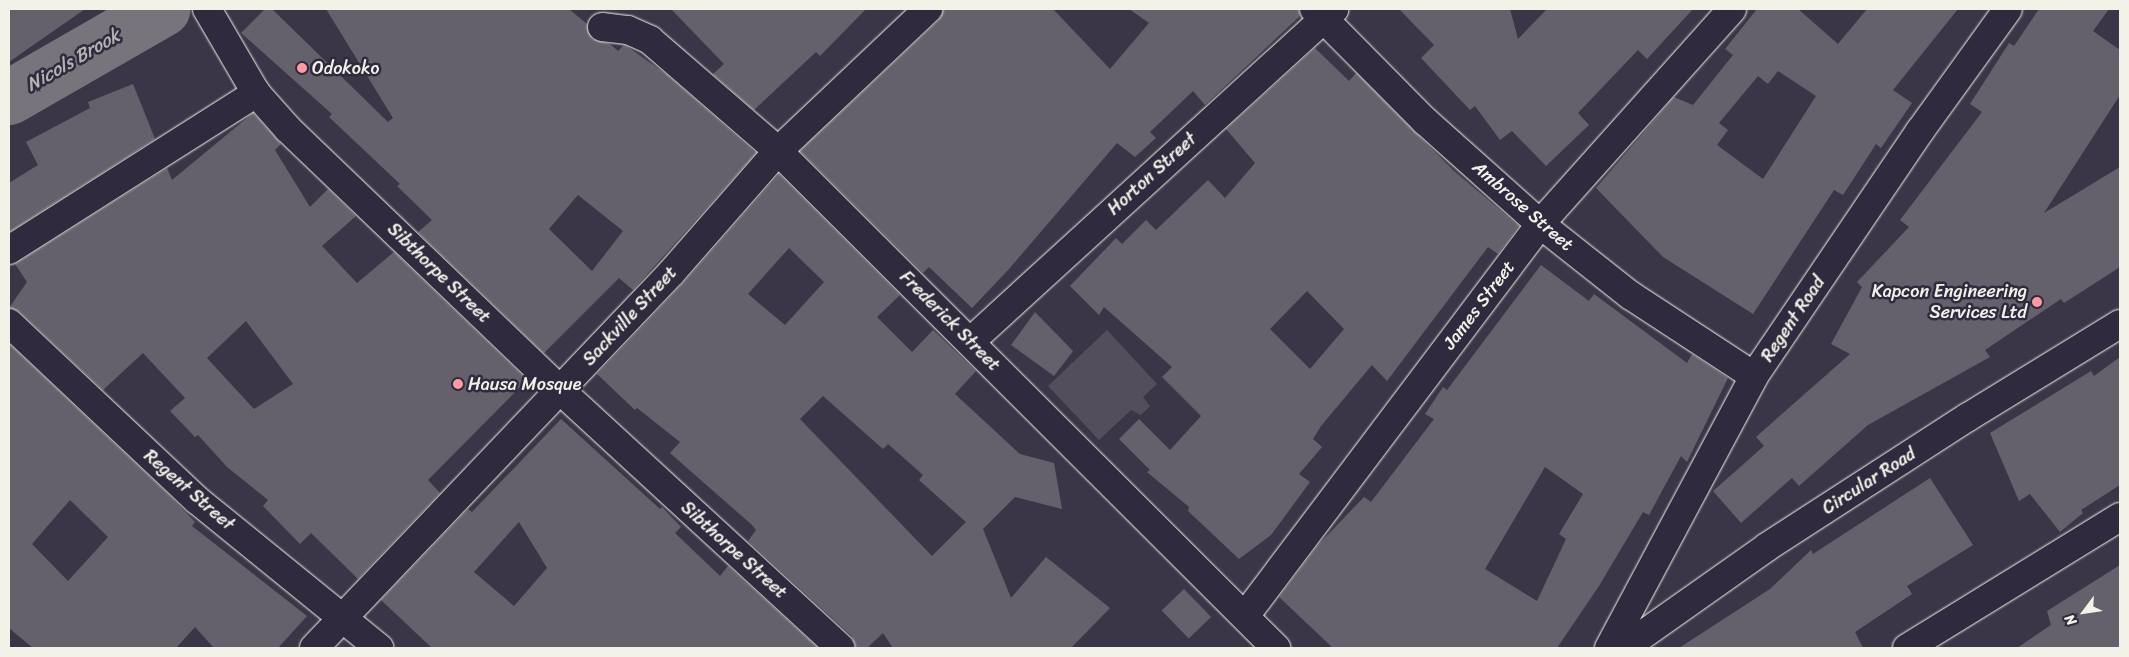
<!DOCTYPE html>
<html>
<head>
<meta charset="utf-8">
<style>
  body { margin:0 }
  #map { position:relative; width:2129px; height:657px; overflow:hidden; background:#3b3647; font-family:Sriracha,sans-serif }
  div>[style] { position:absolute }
  .green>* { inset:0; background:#534e5c }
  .river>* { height:55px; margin:-27.5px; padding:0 27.5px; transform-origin:27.5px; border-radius:27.5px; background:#78747b }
  .building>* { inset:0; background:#65616c; transform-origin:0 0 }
  .roads { filter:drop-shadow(0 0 1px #f4f1e8) drop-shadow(0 0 1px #f4f1e8) }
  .minor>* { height:28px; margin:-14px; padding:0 14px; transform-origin:14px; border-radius:14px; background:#2f2a3d }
  .major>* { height:28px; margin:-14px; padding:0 14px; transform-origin:14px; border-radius:14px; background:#2f2a3d }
  .dots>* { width:14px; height:14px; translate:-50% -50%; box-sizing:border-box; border:2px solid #2f2a3d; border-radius:50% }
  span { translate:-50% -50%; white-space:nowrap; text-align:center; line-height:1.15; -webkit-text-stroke:5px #2f2a3d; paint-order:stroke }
  .poi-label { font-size:18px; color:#f4f1e8 }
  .left { translate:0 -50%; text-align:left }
  .right { translate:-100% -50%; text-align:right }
  .street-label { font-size:18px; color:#f4f1e8 }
  .water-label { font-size:19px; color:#b6b2b2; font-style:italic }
  .frame { position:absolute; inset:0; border:10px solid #f4f1e8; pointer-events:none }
  .north { position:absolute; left:2059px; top:587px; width:50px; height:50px; -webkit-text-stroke:4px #2f2a3d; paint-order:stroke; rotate:239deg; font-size:14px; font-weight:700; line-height:20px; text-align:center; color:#f4f1e8 }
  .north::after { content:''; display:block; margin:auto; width:18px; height:22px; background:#f4f1e8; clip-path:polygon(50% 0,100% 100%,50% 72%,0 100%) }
</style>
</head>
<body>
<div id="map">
  <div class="green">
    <i style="clip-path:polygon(1107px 330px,1157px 384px,1143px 397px,1150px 406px,1141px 415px,1131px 410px,1099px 440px,1048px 386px)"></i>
  </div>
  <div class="river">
    <i style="left:9px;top:97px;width:177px;rotate:-29.9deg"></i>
  </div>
  <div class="building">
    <i style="clip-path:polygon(9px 9px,85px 9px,9px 62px)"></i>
    <i style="clip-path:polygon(evenodd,265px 9px,272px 9px,388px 122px,393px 118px,326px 9px,569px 9px,587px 24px,592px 39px,610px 44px,618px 51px,624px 45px,628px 47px,666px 74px,756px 153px,633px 290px,619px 278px,544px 353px,418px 232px,432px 220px,397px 186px,400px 184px,329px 117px,332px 114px,241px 33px,265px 9px,578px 195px,623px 231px,592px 271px,549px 229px,578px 195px)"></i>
    <i style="clip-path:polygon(671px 9px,866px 9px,820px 56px,816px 52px,754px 110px,713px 74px,724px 64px)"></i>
    <i style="clip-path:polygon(943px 9px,1053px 9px,1110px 69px,1149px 23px,1129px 9px,1299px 9px,1300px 16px,1205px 105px,1193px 91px,1150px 132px,1156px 138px,1135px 157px,1117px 143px,1009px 269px,972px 308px,929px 267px,923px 273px,800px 151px,939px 20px)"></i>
    <i style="clip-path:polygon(1399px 9px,1510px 9px,1518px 39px,1547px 9px,1693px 9px,1647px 59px,1638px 50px,1578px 113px,1589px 125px,1546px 166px,1512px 131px,1500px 140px,1475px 106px,1470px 110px,1421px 58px,1434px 45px)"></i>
    <i style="clip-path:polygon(evenodd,1757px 9px,1798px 9px,1838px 44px,1867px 9px,1958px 9px,1893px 90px,1912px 103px,1881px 148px,1876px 144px,1843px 195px,1834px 190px,1753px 314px,1663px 257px,1596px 188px,1674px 97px,1693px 105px,1733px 55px,1725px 49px,1757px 9px,1778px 71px,1816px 96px,1763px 179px,1717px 145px,1728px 130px,1719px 123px,1758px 76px,1768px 84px,1778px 71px)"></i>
    <i style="clip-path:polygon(2039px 9px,2109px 9px,2093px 31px,2120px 50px,2120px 95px,2044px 213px,2120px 167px,2120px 267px,2064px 303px,2061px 299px,1985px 350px,1990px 357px,1868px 425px,1799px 486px,1792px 478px,1741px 523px,1713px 491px,1764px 446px,1756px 437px,1850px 354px,1831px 344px,1862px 287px,1857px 282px,1909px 227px,1900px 220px,1982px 112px,1970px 104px,2009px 43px,2014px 46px)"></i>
    <i style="clip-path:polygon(evenodd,1315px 48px,1349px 81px,1356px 73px,1454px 171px,1519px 226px,1498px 254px,1488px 247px,1387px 381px,1372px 365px,1321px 426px,1313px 439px,1322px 447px,1299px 474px,1310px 482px,1271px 535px,1239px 559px,1188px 511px,1189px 507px,1147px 472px,1150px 470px,1119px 439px,1139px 419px,1170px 450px,1201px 416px,1162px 377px,1172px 367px,1104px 307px,1099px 315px,1070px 286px,1116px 238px,1122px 244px,1146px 220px,1156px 230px,1208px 180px,1225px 198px,1255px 163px,1226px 129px,1315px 48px,1307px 291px,1344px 329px,1310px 369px,1270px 329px,1307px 291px)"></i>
    <i style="clip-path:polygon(133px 84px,155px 139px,9px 232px,9px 183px,38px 165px,26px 142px,90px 108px,88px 102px)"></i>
    <i style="clip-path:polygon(evenodd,253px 113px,281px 144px,275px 150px,310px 207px,328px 189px,356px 216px,322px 246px,357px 283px,394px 252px,527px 380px,428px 480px,440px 493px,358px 579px,311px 533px,300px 544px,263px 506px,268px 500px,227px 467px,198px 435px,195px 437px,170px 411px,185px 398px,143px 353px,103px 390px,20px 312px,9px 308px,27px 282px,15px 264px,167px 168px,172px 180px,253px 113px,246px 321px,293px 384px,254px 409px,207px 358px,246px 321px)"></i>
    <i style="clip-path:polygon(evenodd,779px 174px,900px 295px,877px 317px,912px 352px,933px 330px,976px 371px,955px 394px,1020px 454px,1054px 463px,1062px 509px,1015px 497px,983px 529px,1011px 598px,1046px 557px,1110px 608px,1071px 648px,893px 648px,883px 633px,867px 648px,856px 648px,852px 636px,748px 541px,756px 530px,752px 525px,670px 453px,680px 442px,637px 408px,635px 410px,597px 374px,684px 282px,779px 174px,789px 248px,824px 282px,785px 325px,748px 294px,789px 248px,779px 174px,823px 396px,883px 449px,888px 444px,923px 475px,919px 480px,966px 522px,932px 556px,800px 419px,823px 396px)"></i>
    <i style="clip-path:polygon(evenodd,1541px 265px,1589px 301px,1594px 294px,1687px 363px,1692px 354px,1728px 378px,1687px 462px,1681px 456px,1649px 515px,1643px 512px,1599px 586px,1557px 648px,1333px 648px,1279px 597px,1318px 545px,1364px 497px,1371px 502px,1434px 419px,1425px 414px,1443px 387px,1447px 390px,1541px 265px,1545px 467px,1583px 494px,1559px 534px,1566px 539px,1537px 601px,1485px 569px,1545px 467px)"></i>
    <i style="clip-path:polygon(1035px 312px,1073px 351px,1054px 376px,1011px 345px)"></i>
    <i style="clip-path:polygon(evenodd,9px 344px,168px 494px,195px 522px,192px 526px,307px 616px,278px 648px,214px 648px,195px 627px,176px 648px,33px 648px,9px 628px,9px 344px,70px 500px,108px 537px,68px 581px,32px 544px,70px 500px)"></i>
    <i style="clip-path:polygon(2120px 357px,2120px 485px,2081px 510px,2083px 513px,2060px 532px,2030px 494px,2019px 501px,1990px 433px,2091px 371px,2094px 376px)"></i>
    <i style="clip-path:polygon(evenodd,561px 419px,660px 509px,662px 507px,681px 527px,675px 533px,720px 576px,728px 566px,818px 648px,432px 648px,381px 600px,468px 509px,472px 512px,561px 419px,519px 522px,547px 568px,514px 606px,474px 572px,519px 522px)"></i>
    <i style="clip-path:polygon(1930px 478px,1973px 545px,1907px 586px,1912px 594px,1855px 632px,1863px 648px,1679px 648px,1770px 589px,1811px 550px,1813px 554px)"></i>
    <i style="clip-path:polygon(2120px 565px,2120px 648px,2017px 648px,2051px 625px,2047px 611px)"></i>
    <i style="left:1184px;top:589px;width:39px;height:31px;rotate:46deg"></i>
  </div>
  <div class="roads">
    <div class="minor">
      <i style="left:207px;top:9px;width:97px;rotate:59.7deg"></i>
      <i style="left:256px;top:93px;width:48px;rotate:48.4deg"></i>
      <i style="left:288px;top:129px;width:377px;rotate:43.8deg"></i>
      <i style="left:560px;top:390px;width:381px;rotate:42.6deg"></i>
      <i style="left:1314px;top:9px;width:158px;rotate:45.3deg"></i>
      <i style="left:1425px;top:121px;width:154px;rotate:41.8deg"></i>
      <i style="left:1540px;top:224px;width:115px;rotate:38.3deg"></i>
      <i style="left:1630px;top:295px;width:148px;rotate:33.2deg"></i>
      <i style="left:602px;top:27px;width:26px;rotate:7deg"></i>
      <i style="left:628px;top:30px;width:24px;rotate:24deg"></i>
      <i style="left:650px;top:40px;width:169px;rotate:40.9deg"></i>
      <i style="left:778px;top:151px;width:704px;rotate:44.94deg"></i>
      <i style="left:9px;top:250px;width:293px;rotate:-32.4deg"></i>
      <i style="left:9px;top:323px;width:258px;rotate:43.3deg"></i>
      <i style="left:197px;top:500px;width:235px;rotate:39.1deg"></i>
      <i style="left:971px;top:341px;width:492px;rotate:-42.4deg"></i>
      <i style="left:1245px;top:616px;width:491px;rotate:-53deg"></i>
      <i style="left:1540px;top:224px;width:288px;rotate:-48.2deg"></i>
      <i style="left:314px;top:648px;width:519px;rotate:-46.4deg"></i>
      <i style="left:672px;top:272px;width:161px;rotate:-48.8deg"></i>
      <i style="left:778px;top:151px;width:207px;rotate:-43.4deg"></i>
      <i style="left:1609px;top:648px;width:308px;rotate:-61.9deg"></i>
      <i style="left:1754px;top:376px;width:296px;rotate:-55.9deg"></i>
      <i style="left:1920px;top:131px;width:150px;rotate:-54.2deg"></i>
      <i style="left:1907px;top:648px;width:250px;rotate:-31.6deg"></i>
    </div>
    <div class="major">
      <i style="left:1624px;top:648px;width:175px;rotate:-35.2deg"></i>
      <i style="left:1767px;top:547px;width:239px;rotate:-32.9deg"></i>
      <i style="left:1968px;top:417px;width:178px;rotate:-31.5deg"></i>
    </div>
  </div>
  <div class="dots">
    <i style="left:302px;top:68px;background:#ff9aa2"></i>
    <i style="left:2037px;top:302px;background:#ff9aa2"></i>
    <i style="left:458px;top:384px;background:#ff9aa2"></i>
  </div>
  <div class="poi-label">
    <span class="left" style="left:312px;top:68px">Odokoko</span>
    <span class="right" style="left:2027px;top:302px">Kapcon Engineering<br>Services Ltd</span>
    <span class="left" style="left:468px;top:384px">Hausa Mosque</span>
  </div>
  <div class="street-label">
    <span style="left:1152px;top:174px;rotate:-42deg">Horton Street</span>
    <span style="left:1523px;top:206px;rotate:41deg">Ambrose Street</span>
    <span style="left:439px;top:273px;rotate:44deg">Sibthorpe Street</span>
    <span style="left:1479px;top:305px;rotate:-53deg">James Street</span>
    <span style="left:630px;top:316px;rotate:-47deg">Sackville Street</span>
    <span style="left:1793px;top:319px;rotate:-56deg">Regent Road</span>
    <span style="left:950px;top:321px;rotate:45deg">Frederick Street</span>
    <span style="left:1869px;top:481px;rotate:-33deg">Circular Road</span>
    <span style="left:189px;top:490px;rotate:41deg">Regent Street</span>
    <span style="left:734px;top:550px;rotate:42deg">Sibthorpe Street</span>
  </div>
  <div class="water-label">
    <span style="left:73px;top:60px;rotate:-30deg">Nicols Brook</span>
  </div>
  <div class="frame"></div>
  <div class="north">N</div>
</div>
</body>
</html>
